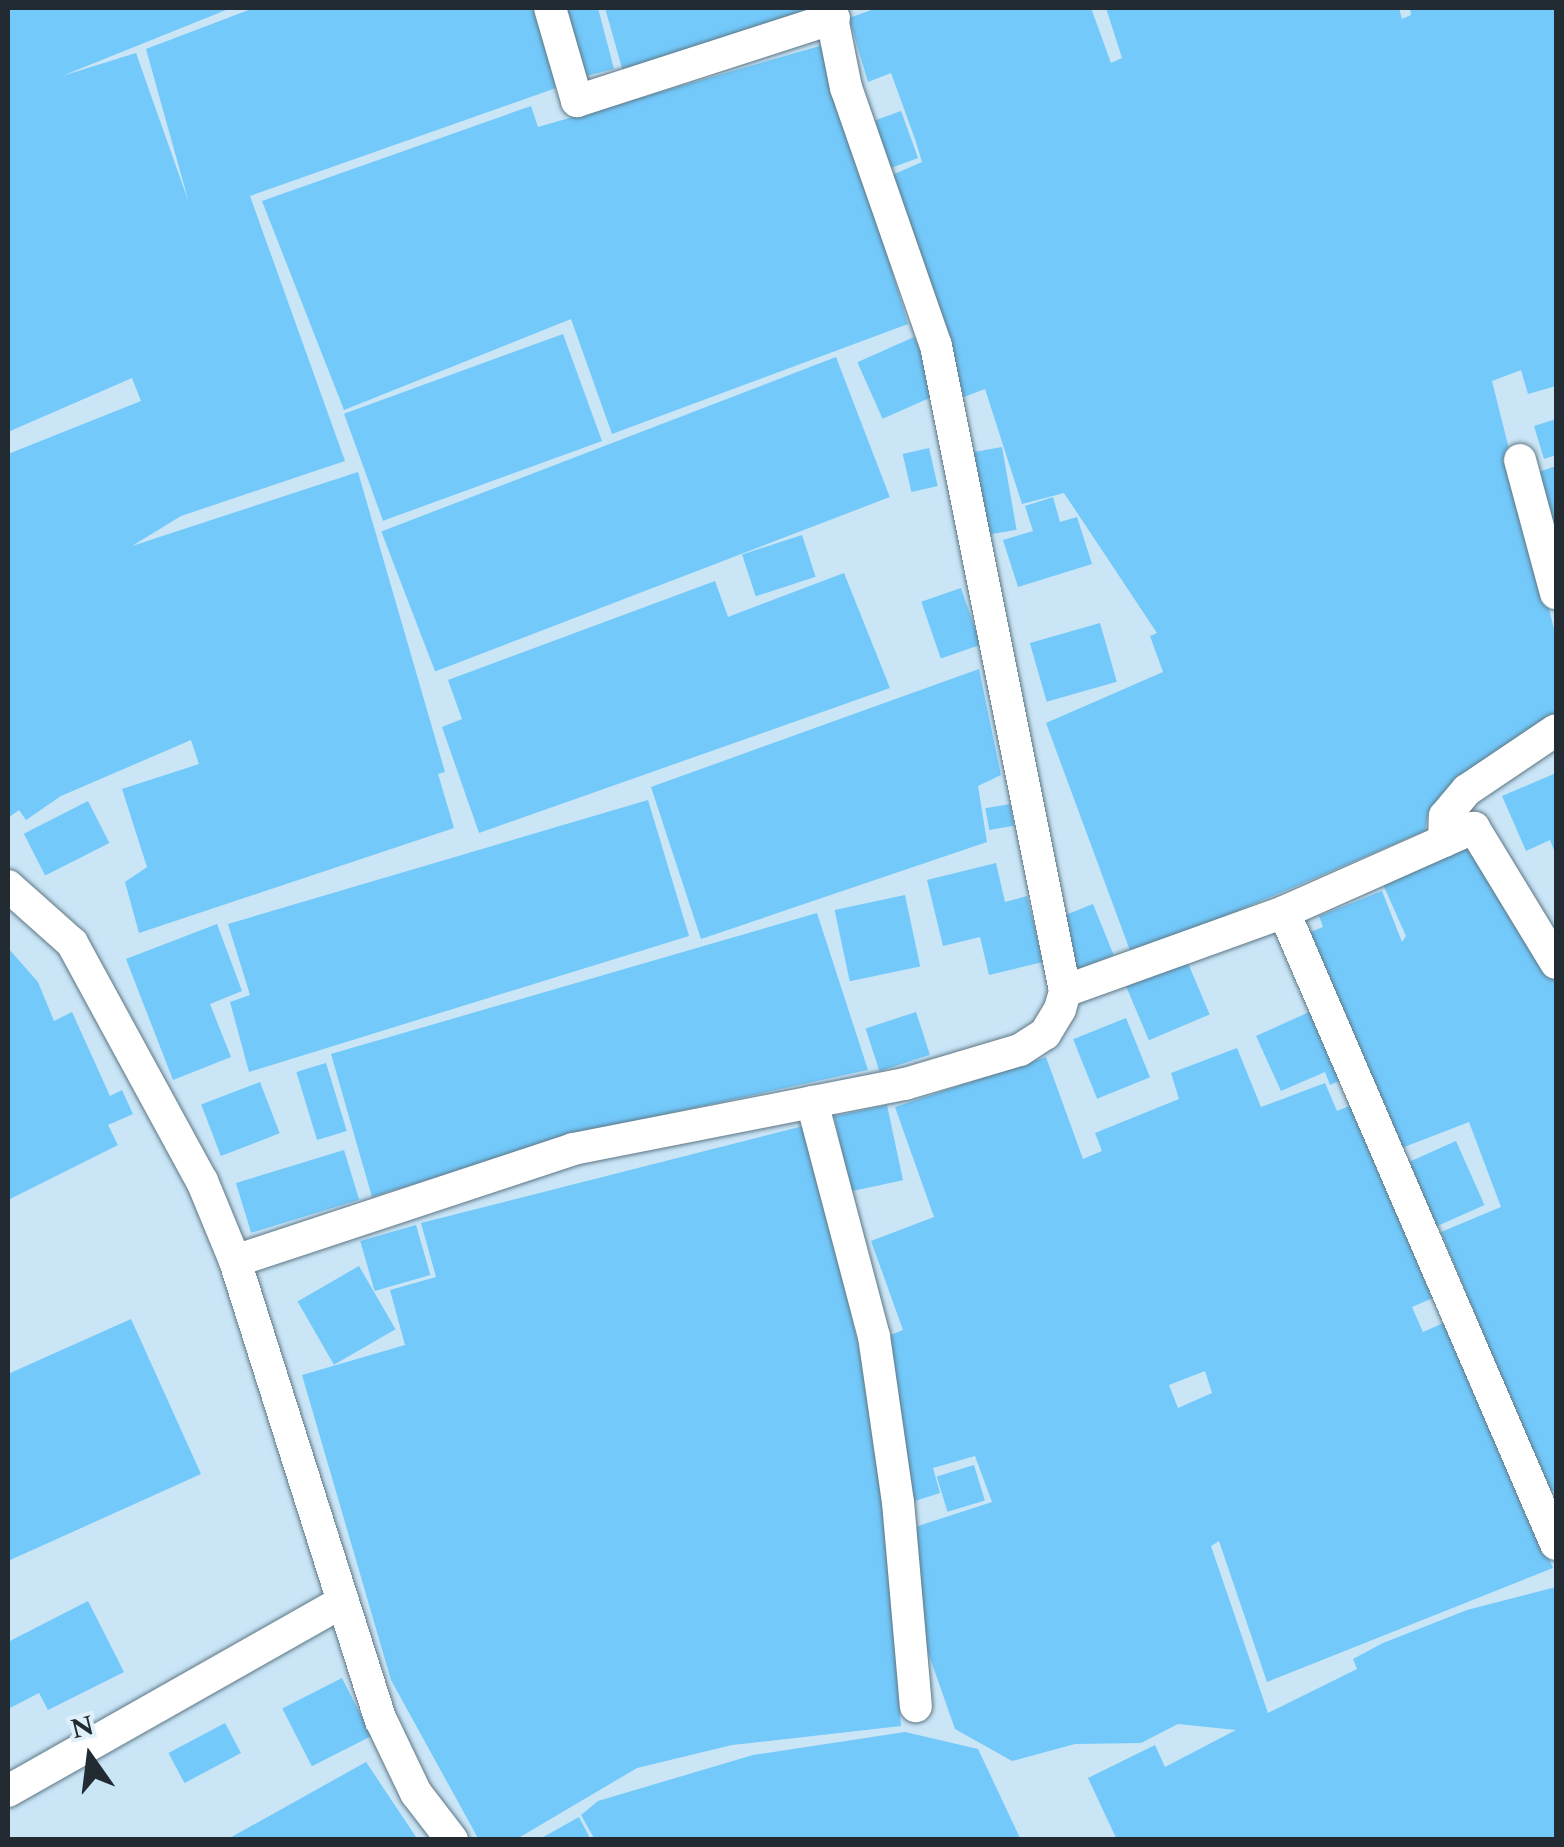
<!DOCTYPE html>
<html>
<head>
<meta charset="utf-8">
<style>
  body { margin:0 }
  #map { position:relative; width:1564px; height:1847px; overflow:hidden; background:#c9e5f6; font-family:Spectral,serif }
  div>[style] { position:absolute }
  .building>* { inset:0; background:#73c9fa; transform-origin:0 0 }
  .roads { filter:drop-shadow(0 0 2px #5d7685) drop-shadow(0 0 2px #5d7685) }
  .minor>* { height:32px; margin:-16px; padding:0 16px; transform-origin:16px; border-radius:16px; background:#fff }
  span { translate:-50% -50%; white-space:nowrap; text-align:center; line-height:1.15; -webkit-text-stroke:10px #e0f0fb; paint-order:stroke }
  .frame { position:absolute; inset:0; border:10px solid #212b31; pointer-events:none }
  .north { position:absolute; left:40px; top:1707px; width:100px; height:100px; -webkit-text-stroke:8px #e0f0fb; paint-order:stroke; rotate:346deg; font-size:28px; font-weight:700; line-height:40px; text-align:center; color:#212b31 }
  .north::after { content:''; display:block; margin:auto; width:35px; height:45px; background:#212b31; clip-path:polygon(50% 0,100% 100%,50% 72%,0 100%) }
</style>
</head>
<body>
<div id="map">
  <div class="building">
    <i style="clip-path:polygon(8px 8px,231px 8px,62px 76px,136px 53px,189px 203px,146px 49px,254px 8px,534px 8px,556px 88px,250px 196px,345px 461px,181px 516px,132px 546px,358px 472px,445px 772px,438px 774px,454px 828px,139px 933px,125px 882px,147px 867px,122px 789px,199px 764px,191px 740px,61px 796px,26px 820px,19px 810px,8px 818px,8px 454px,141px 401px,132px 378px,8px 432px)"></i>
    <i style="clip-path:polygon(563px 8px,598px 8px,614px 69px,582px 77px)"></i>
    <i style="clip-path:polygon(605px 8px,816px 8px,624px 75px)"></i>
    <i style="clip-path:polygon(877px 8px,1091px 8px,1111px 63px,1122px 58px,1106px 8px,1399px 8px,1402px 19px,1411px 15px,1410px 8px,1556px 8px,1556px 386px,1528px 394px,1521px 370px,1492px 381px,1556px 637px,1556px 721px,1446px 791px,1428px 813px,1425px 831px,1132px 956px,1046px 723px,1163px 672px,1150px 636px,1157px 633px,1064px 493px,1022px 504px,985px 389px,964px 397px,892px 175px,922px 162px,915px 139px,891px 73px,868px 82px,849px 18px)"></i>
    <i style="clip-path:polygon(823px 45px,908px 324px,612px 434px,571px 319px,344px 410px,262px 201px,531px 106px,538px 127px)"></i>
    <i style="left:901px;top:111px;width:50px;height:30px;rotate:70deg"></i>
    <i style="left:563px;top:334px;width:114px;height:233px;rotate:70deg"></i>
    <i style="left:914px;top:337px;width:62px;height:62px;rotate:66deg"></i>
    <i style="left:836px;top:357px;width:150px;height:487px;rotate:69deg"></i>
    <i style="clip-path:polygon(1556px 419px,1556px 455px,1544px 459px,1534px 426px)"></i>
    <i style="left:1002px;top:447px;width:84px;height:31px;rotate:80deg"></i>
    <i style="left:929px;top:448px;width:39px;height:27px;rotate:77deg"></i>
    <i style="clip-path:polygon(1556px 466px,1556px 556px,1533px 474px)"></i>
    <i style="clip-path:polygon(1053px 497px,1060px 522px,1077px 517px,1092px 564px,1018px 587px,1003px 540px,1033px 531px,1025px 506px)"></i>
    <i style="left:802px;top:535px;width:44px;height:63px;rotate:72deg"></i>
    <i style="clip-path:polygon(844px 573px,890px 688px,479px 833px,442px 727px,462px 719px,448px 680px,715px 581px,728px 617px)"></i>
    <i style="left:961px;top:588px;width:60px;height:42px;rotate:71deg"></i>
    <i style="left:1100px;top:623px;width:61px;height:73px;rotate:74deg"></i>
    <i style="clip-path:polygon(979px 669px,1001px 775px,978px 786px,987px 842px,701px 939px,651px 787px)"></i>
    <i style="clip-path:polygon(1556px 773px,1556px 855px,1550px 840px,1526px 851px,1502px 796px)"></i>
    <i style="clip-path:polygon(648px 800px,689px 936px,249px 1072px,230px 1002px,250px 995px,228px 924px)"></i>
    <i style="left:88px;top:801px;width:47px;height:72px;rotate:63deg"></i>
    <i style="left:1010px;top:804px;width:22px;height:25px;rotate:80deg"></i>
    <i style="clip-path:polygon(1470px 842px,1556px 975px,1556px 1491px,1547px 1489px,1441px 1232px,1501px 1207px,1469px 1122px,1399px 1149px,1308px 933px,1323px 927px,1319px 916px,1382px 891px,1402px 942px,1406px 936px,1381px 880px)"></i>
    <i style="clip-path:polygon(996px 863px,1005px 902px,1027px 896px,1043px 962px,989px 975px,980px 937px,943px 946px,927px 880px)"></i>
    <i style="left:905px;top:895px;width:73px;height:72px;rotate:78deg"></i>
    <i style="left:1093px;top:904px;width:55px;height:39px;rotate:68deg"></i>
    <i style="clip-path:polygon(817px 913px,868px 1070px,579px 1133px,372px 1197px,331px 1054px)"></i>
    <i style="clip-path:polygon(217px 924px,242px 991px,210px 1004px,231px 1057px,173px 1080px,126px 959px)"></i>
    <i style="clip-path:polygon(8px 948px,38px 982px,54px 1021px,72px 1012px,110px 1096px,122px 1090px,133px 1114px,108px 1125px,118px 1145px,8px 1200px)"></i>
    <i style="left:1187px;top:961px;width:58px;height:66px;rotate:67deg"></i>
    <i style="clip-path:polygon(1318px 1008px,1348px 1077px,1330px 1085px,1325px 1072px,1281px 1091px,1256px 1036px)"></i>
    <i style="left:916px;top:1012px;width:45px;height:53px;rotate:72deg"></i>
    <i style="left:1126px;top:1018px;width:64px;height:57px;rotate:68deg"></i>
    <i style="clip-path:polygon(evenodd,1237px 1048px,1261px 1107px,1325px 1083px,1337px 1111px,1356px 1103px,1440px 1295px,1412px 1307px,1423px 1332px,1450px 1320px,1553px 1568px,1267px 1682px,1219px 1541px,1211px 1546px,1268px 1713px,1357px 1669px,1353px 1659px,1383px 1643px,1467px 1610px,1556px 1587px,1556px 1840px,1117px 1840px,1088px 1778px,1155px 1745px,1165px 1767px,1236px 1730px,1178px 1724px,1141px 1743px,1075px 1744px,1012px 1761px,955px 1729px,924px 1641px,912px 1528px,992px 1502px,975px 1456px,933px 1468px,940px 1493px,912px 1502px,888px 1336px,903px 1330px,871px 1241px,934px 1217px,895px 1107px,1046px 1057px,1083px 1159px,1102px 1151px,1095px 1133px,1179px 1099px,1171px 1073px,1237px 1048px,1205px 1371px,1212px 1393px,1178px 1408px,1169px 1385px,1205px 1371px)"></i>
    <i style="left:326px;top:1063px;width:71px;height:31px;rotate:73deg"></i>
    <i style="left:260px;top:1082px;width:55px;height:63px;rotate:69deg"></i>
    <i style="left:887px;top:1105px;width:77px;height:54px;rotate:78deg"></i>
    <i style="clip-path:polygon(807px 1125px,880px 1439px,901px 1726px,732px 1745px,637px 1768px,515px 1840px,479px 1840px,391px 1680px,302px 1375px,405px 1345px,390px 1290px,436px 1277px,421px 1223px)"></i>
    <i style="left:1456px;top:1141px;width:70px;height:54px;rotate:66deg"></i>
    <i style="left:344px;top:1150px;width:52px;height:113px;rotate:73deg"></i>
    <i style="left:416px;top:1225px;width:52px;height:58px;rotate:74deg"></i>
    <i style="left:359px;top:1266px;width:73px;height:71px;rotate:60deg"></i>
    <i style="clip-path:polygon(131px 1319px,201px 1474px,8px 1561px,8px 1374px)"></i>
    <i style="left:974px;top:1465px;width:37px;height:39px;rotate:73deg"></i>
    <i style="clip-path:polygon(88px 1601px,124px 1672px,48px 1710px,39px 1693px,8px 1709px,8px 1642px)"></i>
    <i style="left:342px;top:1678px;width:65px;height:67px;rotate:63deg"></i>
    <i style="left:225px;top:1723px;width:34px;height:64px;rotate:62deg"></i>
    <i style="clip-path:polygon(905px 1732px,978px 1749px,1021px 1840px,595px 1840px,581px 1815px,598px 1801px,753px 1755px)"></i>
    <i style="clip-path:polygon(366px 1762px,418px 1840px,226px 1840px)"></i>
    <i style="clip-path:polygon(579px 1817px,591px 1840px,538px 1840px)"></i>
  </div>
  <div class="roads">
    <div class="minor">
      <i style="left:550px;top:8px;width:97px;rotate:73.8deg"></i>
      <i style="left:577px;top:101px;width:270px;rotate:-17.9deg"></i>
      <i style="left:1520px;top:460px;width:138px;rotate:74.9deg"></i>
      <i style="left:1444px;top:841px;width:25px;rotate:-88deg"></i>
      <i style="left:1445px;top:816px;width:34px;rotate:-50deg"></i>
      <i style="left:1467px;top:790px;width:107px;rotate:-34deg"></i>
      <i style="left:8px;top:886px;width:86px;rotate:41.7deg"></i>
      <i style="left:72px;top:943px;width:271px;rotate:61.4deg"></i>
      <i style="left:202px;top:1181px;width:87px;rotate:67.6deg"></i>
      <i style="left:235px;top:1261px;width:482px;rotate:72.4deg"></i>
      <i style="left:381px;top:1720px;width:81px;rotate:64.4deg"></i>
      <i style="left:416px;top:1793px;width:59px;rotate:52.5deg"></i>
      <i style="left:1284px;top:912px;width:208px;rotate:-23.9deg"></i>
      <i style="left:1474px;top:828px;width:158px;rotate:58.7deg"></i>
      <i style="left:1065px;top:991px;width:233px;rotate:-19.8deg"></i>
      <i style="left:1284px;top:912px;width:688px;rotate:66.71deg"></i>
      <i style="left:812px;top:1102px;width:242px;rotate:75.2deg"></i>
      <i style="left:874px;top:1336px;width:168px;rotate:81.8deg"></i>
      <i style="left:898px;top:1502px;width:205px;rotate:85deg"></i>
      <i style="left:235px;top:1261px;width:356px;rotate:-18.3deg"></i>
      <i style="left:573px;top:1149px;width:338px;rotate:-11.1deg"></i>
      <i style="left:905px;top:1084px;width:120px;rotate:-16.5deg"></i>
      <i style="left:1020px;top:1050px;width:30px;rotate:-33deg"></i>
      <i style="left:1045px;top:1034px;width:29px;rotate:-59deg"></i>
      <i style="left:1060px;top:1009px;width:19px;rotate:-74deg"></i>
      <i style="left:1065px;top:991px;width:658px;rotate:-101.31deg"></i>
      <i style="left:936px;top:346px;width:273px;rotate:-109.2deg"></i>
      <i style="left:846px;top:88px;width:82px;rotate:-101.3deg"></i>
      <i style="left:8px;top:1791px;width:382px;rotate:-29.5deg"></i>
    </div>
  </div>
  <div class="frame"></div>
  <div class="north">N</div>
</div>
</body>
</html>
